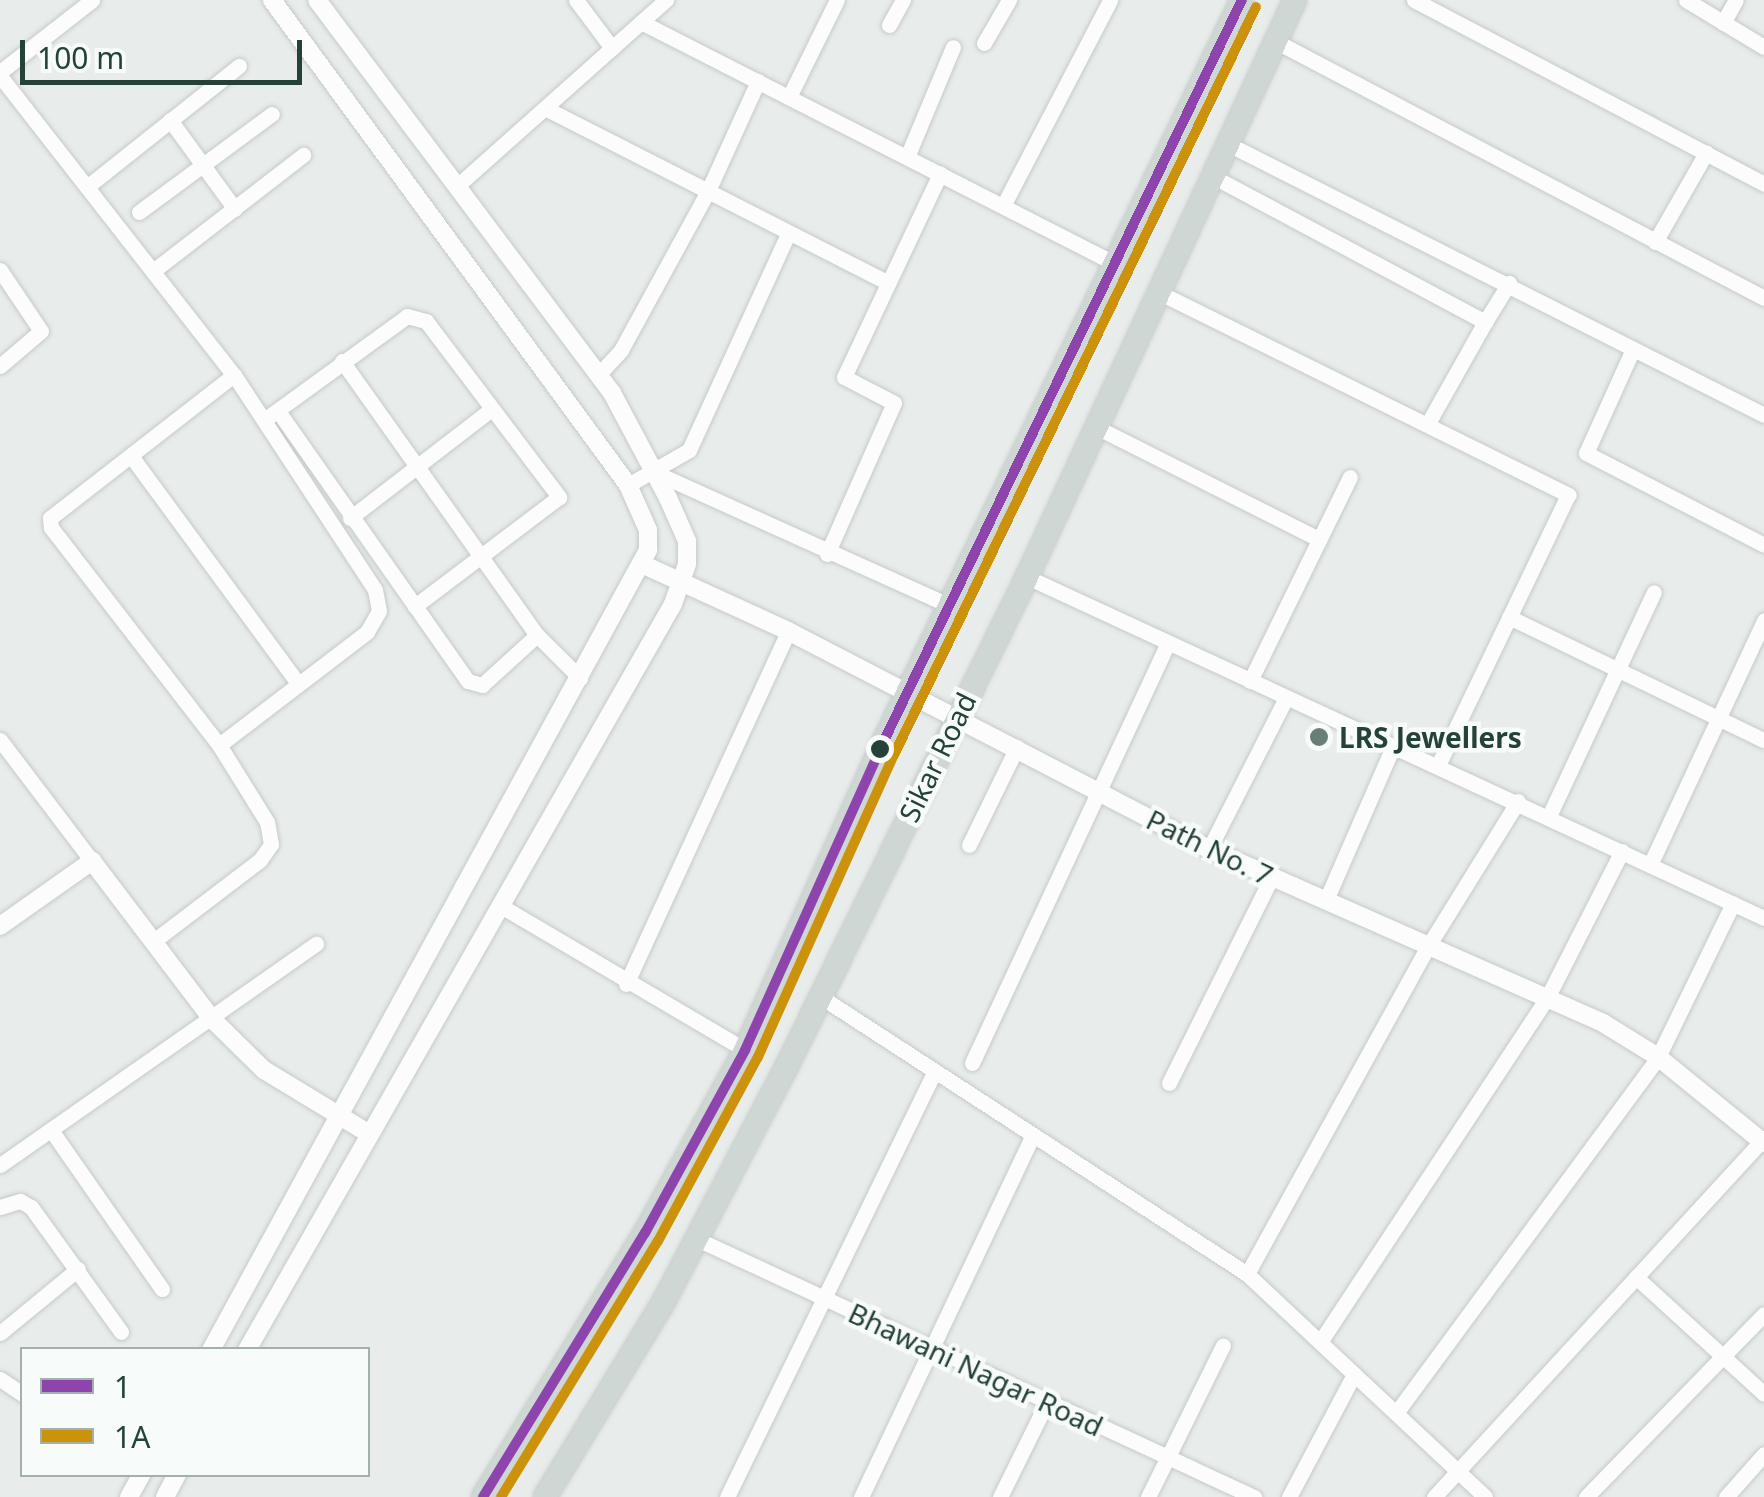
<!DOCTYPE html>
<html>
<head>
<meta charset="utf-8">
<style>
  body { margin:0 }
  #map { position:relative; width:1764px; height:1497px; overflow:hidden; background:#e8edeb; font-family:"Noto Sans",sans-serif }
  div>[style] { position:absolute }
  .roads { filter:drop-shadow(0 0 2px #c5cac8) drop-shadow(0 0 2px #c5cac8) }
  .minor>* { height:15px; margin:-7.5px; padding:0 7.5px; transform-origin:7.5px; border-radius:7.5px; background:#fcfcfc }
  .tertiary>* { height:18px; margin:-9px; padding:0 9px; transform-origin:9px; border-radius:9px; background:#fcfcfc }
  .primary>* { height:22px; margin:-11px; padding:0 11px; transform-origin:11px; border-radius:11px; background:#cfd7d5 }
  .bus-1>* { height:10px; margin:-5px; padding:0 5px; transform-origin:5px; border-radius:5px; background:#8e44ad }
  .bus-2>* { height:10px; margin:-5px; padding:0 5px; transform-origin:5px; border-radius:5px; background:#cd920c }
  .dots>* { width:28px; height:28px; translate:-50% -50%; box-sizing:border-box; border:5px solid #f7fbf9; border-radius:50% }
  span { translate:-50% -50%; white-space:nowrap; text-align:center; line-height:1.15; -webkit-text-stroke:9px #f7fbf9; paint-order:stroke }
  .poi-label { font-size:28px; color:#24423a; font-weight:700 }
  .left { translate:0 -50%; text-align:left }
  .street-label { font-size:28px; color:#24423a }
  .legend { position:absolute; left:20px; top:1347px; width:350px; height:130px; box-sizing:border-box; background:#f7fbf9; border:2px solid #a3b1ad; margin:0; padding:12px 18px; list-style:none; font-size:30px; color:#24423a }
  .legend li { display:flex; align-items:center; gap:20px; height:50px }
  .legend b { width:50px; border:2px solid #a3b1ad }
  .scale { position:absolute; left:20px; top:40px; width:282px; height:45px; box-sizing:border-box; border:5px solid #24423a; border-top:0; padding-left:12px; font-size:30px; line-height:35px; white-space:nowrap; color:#24423a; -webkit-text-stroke:8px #f7fbf9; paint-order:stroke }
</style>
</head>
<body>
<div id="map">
  <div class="roads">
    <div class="minor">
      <i style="left:576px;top:0;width:60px;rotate:53.1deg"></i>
      <i style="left:1414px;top:0;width:395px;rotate:27.7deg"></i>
      <i style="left:1686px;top:0;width:91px;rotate:31.1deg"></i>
      <i style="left:641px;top:22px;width:533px;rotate:27deg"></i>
      <i style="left:1723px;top:23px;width:26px;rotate:-61deg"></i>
      <i style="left:889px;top:25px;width:29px;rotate:-61deg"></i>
      <i style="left:1275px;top:41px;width:552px;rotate:27.72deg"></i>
      <i style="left:984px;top:43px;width:50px;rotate:-59.8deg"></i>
      <i style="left:0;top:72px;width:117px;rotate:-38deg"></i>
      <i style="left:0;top:76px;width:380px;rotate:52deg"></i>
      <i style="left:234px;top:375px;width:257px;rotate:56.7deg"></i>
      <i style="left:375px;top:590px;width:21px;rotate:79deg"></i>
      <i style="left:379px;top:611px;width:24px;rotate:120deg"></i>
      <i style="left:367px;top:632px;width:186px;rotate:142.6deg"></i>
      <i style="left:789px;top:97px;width:108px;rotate:-63.7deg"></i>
      <i style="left:545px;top:108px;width:385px;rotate:27deg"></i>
      <i style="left:170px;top:120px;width:110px;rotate:53.9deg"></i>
      <i style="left:1226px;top:143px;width:603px;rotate:26.82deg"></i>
      <i style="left:907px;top:157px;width:119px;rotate:-67.3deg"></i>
      <i style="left:1212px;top:176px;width:310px;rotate:28.1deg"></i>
      <i style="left:1485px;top:322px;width:116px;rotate:119.4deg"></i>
      <i style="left:88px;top:186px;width:193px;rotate:-38.5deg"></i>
      <i style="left:457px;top:186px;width:280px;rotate:-41.7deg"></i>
      <i style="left:1004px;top:204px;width:230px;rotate:-62.5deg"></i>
      <i style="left:139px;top:212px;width:165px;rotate:-36.4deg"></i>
      <i style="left:1655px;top:242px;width:103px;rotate:-60.2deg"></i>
      <i style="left:0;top:270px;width:73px;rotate:56.1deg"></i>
      <i style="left:41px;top:331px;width:54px;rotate:139.5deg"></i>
      <i style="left:153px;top:271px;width:190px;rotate:-37.7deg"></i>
      <i style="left:1158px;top:292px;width:458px;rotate:26.3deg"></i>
      <i style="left:1568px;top:495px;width:297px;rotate:115.7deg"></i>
      <i style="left:1485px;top:322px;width:46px;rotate:-58.4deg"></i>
      <i style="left:1633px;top:349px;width:114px;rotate:114.3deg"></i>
      <i style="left:1586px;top:453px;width:200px;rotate:27.3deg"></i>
      <i style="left:342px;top:361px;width:336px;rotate:54.6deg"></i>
      <i style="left:537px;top:635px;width:61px;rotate:45deg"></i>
      <i style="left:598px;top:375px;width:34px;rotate:-47deg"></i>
      <i style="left:621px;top:350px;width:179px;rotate:-61.3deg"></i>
      <i style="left:707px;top:193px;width:123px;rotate:-65.5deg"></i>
      <i style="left:278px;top:411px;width:330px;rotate:54.9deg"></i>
      <i style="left:468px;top:681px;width:15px;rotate:16deg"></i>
      <i style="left:482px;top:685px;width:74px;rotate:-42.3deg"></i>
      <i style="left:264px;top:420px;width:177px;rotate:-36deg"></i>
      <i style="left:407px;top:316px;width:20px;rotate:15deg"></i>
      <i style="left:426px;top:321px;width:221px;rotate:52.9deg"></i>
      <i style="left:559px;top:497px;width:181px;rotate:142.9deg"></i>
      <i style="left:1096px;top:427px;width:250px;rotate:26.7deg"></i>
      <i style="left:131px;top:456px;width:280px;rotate:53.7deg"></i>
      <i style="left:656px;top:473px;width:326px;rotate:24.3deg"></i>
      <i style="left:628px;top:485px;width:70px;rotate:-29.8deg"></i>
      <i style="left:689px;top:450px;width:238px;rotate:-65.4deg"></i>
      <i style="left:350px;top:518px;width:177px;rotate:-37.6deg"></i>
      <i style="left:827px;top:554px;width:165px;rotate:-66.1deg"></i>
      <i style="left:894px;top:403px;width:56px;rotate:-152.5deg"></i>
      <i style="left:844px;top:377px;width:225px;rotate:-64.7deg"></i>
      <i style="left:1027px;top:577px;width:812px;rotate:24.83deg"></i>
      <i style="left:1509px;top:617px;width:283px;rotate:25.8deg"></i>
      <i style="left:1250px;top:681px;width:227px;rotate:-63.9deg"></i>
      <i style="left:0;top:740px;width:152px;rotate:52.8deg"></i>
      <i style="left:1549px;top:816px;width:247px;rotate:-64.9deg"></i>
      <i style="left:969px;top:845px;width:109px;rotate:-63.9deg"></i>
      <i style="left:1209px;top:849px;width:167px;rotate:-63deg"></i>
      <i style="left:1650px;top:865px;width:270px;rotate:-65deg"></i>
      <i style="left:1326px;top:900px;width:167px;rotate:-66.4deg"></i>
      <i style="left:501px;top:906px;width:283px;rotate:30.5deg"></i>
      <i style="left:155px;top:940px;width:132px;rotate:-37.3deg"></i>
      <i style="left:260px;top:860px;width:19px;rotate:-55deg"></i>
      <i style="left:271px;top:844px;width:22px;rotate:-100deg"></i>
      <i style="left:267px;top:822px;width:91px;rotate:-121.9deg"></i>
      <i style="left:219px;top:745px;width:274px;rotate:-127.7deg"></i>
      <i style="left:51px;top:528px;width:10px;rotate:-96deg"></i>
      <i style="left:50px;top:518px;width:233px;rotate:-37.9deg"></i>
      <i style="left:626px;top:984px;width:388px;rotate:-65.3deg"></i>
      <i style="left:821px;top:997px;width:508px;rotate:33.03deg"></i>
      <i style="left:1247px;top:1274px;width:326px;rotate:43.1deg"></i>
      <i style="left:972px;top:1063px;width:464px;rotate:-65deg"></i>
      <i style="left:1169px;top:1083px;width:229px;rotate:-63.5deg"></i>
      <i style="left:51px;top:1130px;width:194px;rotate:55.1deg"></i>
      <i style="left:0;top:1165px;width:386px;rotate:-35deg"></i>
      <i style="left:0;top:1207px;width:21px;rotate:-17deg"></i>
      <i style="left:20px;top:1201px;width:13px;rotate:29deg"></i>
      <i style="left:31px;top:1207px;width:154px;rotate:54.2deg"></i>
      <i style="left:699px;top:1240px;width:612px;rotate:24.85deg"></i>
      <i style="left:1247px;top:1274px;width:378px;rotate:-61.1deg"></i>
      <i style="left:1430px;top:943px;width:167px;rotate:-58.2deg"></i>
      <i style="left:1636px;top:1277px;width:173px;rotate:42.4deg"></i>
      <i style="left:0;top:1333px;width:101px;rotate:-39.4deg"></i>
      <i style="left:1320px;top:1342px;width:412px;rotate:-56.6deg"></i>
      <i style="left:1547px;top:998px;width:165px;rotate:-63deg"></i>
      <i style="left:0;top:1379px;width:27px;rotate:34deg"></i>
      <i style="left:1396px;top:1413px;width:442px;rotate:-53.6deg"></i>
      <i style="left:1658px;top:1057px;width:171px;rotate:-64deg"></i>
      <i style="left:727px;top:1497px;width:474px;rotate:-64deg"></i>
      <i style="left:861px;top:1497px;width:401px;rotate:-64.6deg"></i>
      <i style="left:1000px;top:1497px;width:104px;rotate:-63.7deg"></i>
      <i style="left:1148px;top:1497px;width:169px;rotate:-63.7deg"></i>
      <i style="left:1289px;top:1497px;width:139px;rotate:-62.1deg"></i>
      <i style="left:1434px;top:1497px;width:488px;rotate:-47.4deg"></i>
      <i style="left:1586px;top:1497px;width:255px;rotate:-45.8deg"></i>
      <i style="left:1726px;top:1497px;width:57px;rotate:-48.5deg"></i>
    </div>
    <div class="tertiary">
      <i style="left:644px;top:565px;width:158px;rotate:24.6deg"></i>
      <i style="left:788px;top:631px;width:474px;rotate:27.4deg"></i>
      <i style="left:1209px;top:849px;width:431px;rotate:23.8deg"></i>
      <i style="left:1603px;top:1023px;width:65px;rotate:31.7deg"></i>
      <i style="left:1658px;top:1057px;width:136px;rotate:39.1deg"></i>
      <i style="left:0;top:926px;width:113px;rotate:-35.2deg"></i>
      <i style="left:92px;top:861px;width:197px;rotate:52.8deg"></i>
      <i style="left:211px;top:1018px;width:74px;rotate:44.5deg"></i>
      <i style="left:264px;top:1070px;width:122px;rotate:31.2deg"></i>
      <i style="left:211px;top:1350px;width:912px;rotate:-61.35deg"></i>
      <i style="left:648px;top:550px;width:20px;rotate:-90deg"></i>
      <i style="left:648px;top:530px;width:49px;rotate:-114deg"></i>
      <i style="left:628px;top:485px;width:602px;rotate:-126.28deg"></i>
      <i style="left:247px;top:1350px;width:859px;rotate:-60.27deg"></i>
      <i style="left:673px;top:604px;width:42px;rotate:-70.7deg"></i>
      <i style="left:687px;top:564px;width:23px;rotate:-90deg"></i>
      <i style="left:687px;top:541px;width:47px;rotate:-113.8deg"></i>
      <i style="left:668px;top:498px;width:119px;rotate:-118.1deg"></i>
      <i style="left:612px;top:393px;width:491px;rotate:-126.9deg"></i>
      <i style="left:129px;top:1497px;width:26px;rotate:-61deg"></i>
      <i style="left:165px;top:1497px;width:26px;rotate:-62deg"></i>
    </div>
    <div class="primary">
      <i style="left:483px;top:1497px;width:310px;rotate:-58.5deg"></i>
      <i style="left:645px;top:1233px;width:209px;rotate:-61.3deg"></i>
      <i style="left:745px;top:1050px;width:330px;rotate:-65.8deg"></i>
      <i style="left:880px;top:749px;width:832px;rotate:-64.21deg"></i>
      <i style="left:545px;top:1497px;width:227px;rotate:-58.7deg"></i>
      <i style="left:663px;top:1303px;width:267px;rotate:-62.4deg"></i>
      <i style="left:787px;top:1066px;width:545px;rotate:-63.86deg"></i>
      <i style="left:1027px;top:577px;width:636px;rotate:-65.09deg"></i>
    </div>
  </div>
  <div class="bus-1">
    <i style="left:483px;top:1497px;width:310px;rotate:-58.5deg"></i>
    <i style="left:645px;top:1233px;width:209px;rotate:-61.3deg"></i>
    <i style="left:745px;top:1050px;width:330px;rotate:-65.8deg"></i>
    <i style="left:880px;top:749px;width:832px;rotate:-64.21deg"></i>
  </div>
  <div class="bus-2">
    <i style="left:501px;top:1497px;width:300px;rotate:-58.5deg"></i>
    <i style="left:658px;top:1241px;width:209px;rotate:-61.5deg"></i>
    <i style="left:758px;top:1057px;width:331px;rotate:-65.8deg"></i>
    <i style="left:894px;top:755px;width:831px;rotate:-64.18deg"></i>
  </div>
  <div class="dots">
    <i style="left:1319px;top:737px;background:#697e78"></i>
    <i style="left:880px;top:749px;background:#24423a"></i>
  </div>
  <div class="poi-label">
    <span class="left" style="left:1339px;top:737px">LRS Jewellers</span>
  </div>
  <div class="street-label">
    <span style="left:937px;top:757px;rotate:-64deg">Sikar Road</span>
    <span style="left:1210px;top:847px;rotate:26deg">Path No. 7</span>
    <span style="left:976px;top:1369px;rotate:25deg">Bhawani Nagar Road</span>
  </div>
  <ul class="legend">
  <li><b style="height:12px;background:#8e44ad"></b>1</li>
  <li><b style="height:12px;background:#cd920c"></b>1A</li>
  </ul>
  <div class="scale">100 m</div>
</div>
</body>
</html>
